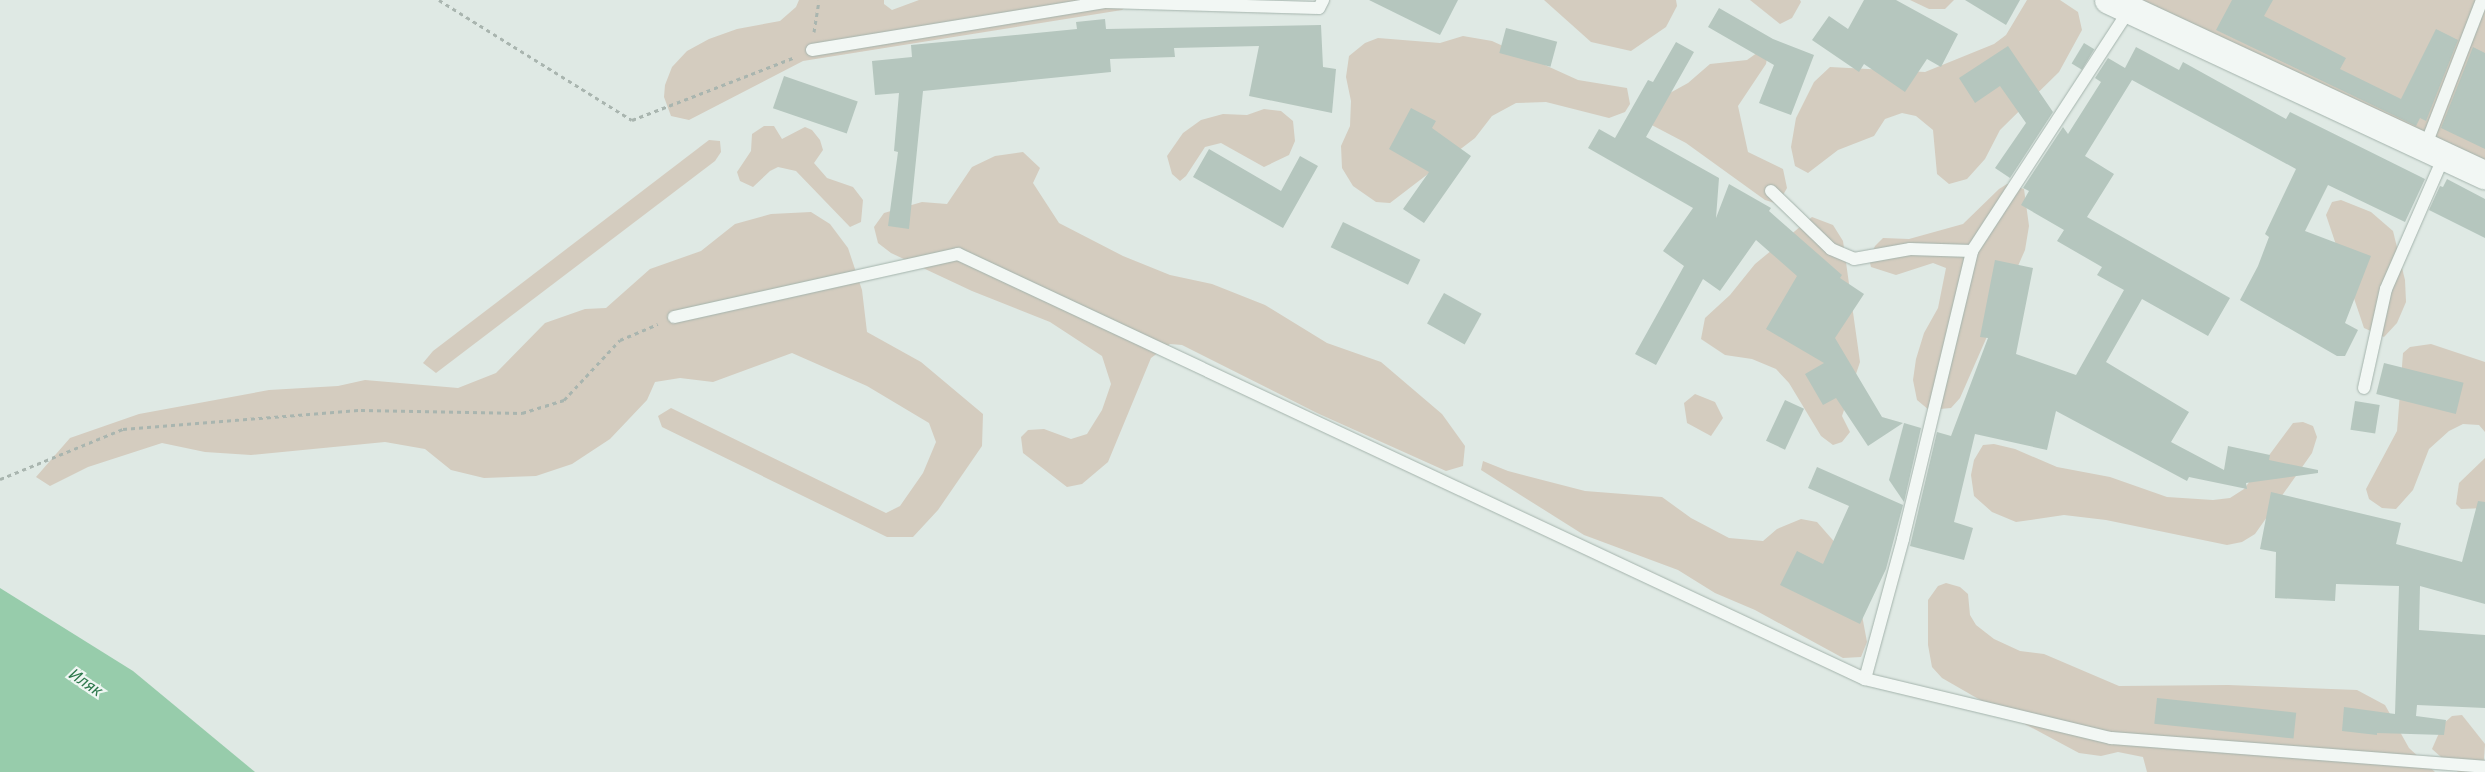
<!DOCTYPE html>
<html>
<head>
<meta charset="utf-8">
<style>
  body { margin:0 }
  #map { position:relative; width:2485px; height:772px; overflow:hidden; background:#dfe9e4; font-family:"Noto Sans",sans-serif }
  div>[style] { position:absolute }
  .green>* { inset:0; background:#d4ccbf }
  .water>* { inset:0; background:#97ccab }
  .building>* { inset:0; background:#b5c6be; transform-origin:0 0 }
  .path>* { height:3px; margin-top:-1.5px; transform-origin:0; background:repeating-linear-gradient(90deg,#a9b5af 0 4px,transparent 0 8px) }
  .roads { filter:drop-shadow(0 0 1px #a4b3ac) drop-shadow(0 0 1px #a4b3ac) }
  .service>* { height:12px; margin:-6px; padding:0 6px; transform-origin:6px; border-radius:6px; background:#f2f7f4 }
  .tertiary>* { height:28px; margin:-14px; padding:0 14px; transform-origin:14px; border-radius:14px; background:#f2f7f4 }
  span { translate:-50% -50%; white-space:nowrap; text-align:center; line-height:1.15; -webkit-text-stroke:4.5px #eef6f2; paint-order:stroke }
  .water-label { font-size:16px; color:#2e784d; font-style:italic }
</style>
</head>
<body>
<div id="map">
  <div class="green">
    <i style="clip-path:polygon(799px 0,884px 0,884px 4px,892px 10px,919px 0,1134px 0,1122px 10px,803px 61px,689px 120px,671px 116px,664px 97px,665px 85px,672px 67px,687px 51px,709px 39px,737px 29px,780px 21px,796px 7px)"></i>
    <i style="clip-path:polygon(1544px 0,1676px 0,1677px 6px,1666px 27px,1631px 51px,1591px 42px)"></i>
    <i style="clip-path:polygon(1750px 0,1800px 0,1801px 2px,1792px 18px,1780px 24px)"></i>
    <i style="clip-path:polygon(1910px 0,1954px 0,1945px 9px,1929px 9px)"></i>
    <i style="clip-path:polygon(2027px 0,2060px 0,2078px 12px,2082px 30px,2059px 72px,2000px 130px,1985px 159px,1967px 179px,1949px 184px,1937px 174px,1933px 130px,1916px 116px,1902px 113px,1885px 119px,1874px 136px,1838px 150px,1808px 173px,1795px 166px,1791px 147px,1796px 118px,1814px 82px,1830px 67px,1925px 72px,1994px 44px,2006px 35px)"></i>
    <i style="clip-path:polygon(2110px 0,2485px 0,2485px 175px)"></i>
    <i style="clip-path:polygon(1463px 36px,1492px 41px,1578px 80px,1627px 88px,1630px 104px,1625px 112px,1609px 118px,1546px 102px,1516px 103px,1492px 116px,1475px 138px,1390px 203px,1376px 202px,1353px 186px,1342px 168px,1341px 146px,1350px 126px,1351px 101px,1346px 77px,1349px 56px,1365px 43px,1378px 38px,1440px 43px)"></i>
    <i style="clip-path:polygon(1761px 50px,1768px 53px,1766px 64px,1738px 106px,1748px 152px,1783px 169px,1787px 188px,1778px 204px,1765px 200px,1686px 143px,1646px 122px,1641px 109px,1688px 83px,1710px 64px,1747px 60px)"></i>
    <i style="clip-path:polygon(1264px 109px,1281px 111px,1293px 121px,1295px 141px,1289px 155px,1264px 167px,1221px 143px,1205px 147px,1186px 176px,1180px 181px,1172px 174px,1167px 156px,1183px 133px,1201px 120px,1223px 114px,1247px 115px)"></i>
    <i style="clip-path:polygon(764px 126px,774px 126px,782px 139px,805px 127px,812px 130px,820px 140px,823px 150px,814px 163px,827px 178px,853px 187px,863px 200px,861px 222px,850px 227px,796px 171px,778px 167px,770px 171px,753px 187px,740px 181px,737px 172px,751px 151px,752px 134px)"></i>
    <i style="clip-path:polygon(709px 140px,720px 141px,721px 152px,715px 161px,436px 373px,423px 363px,433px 351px)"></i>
    <i style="clip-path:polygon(1023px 152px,1040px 168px,1033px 183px,1059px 223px,1123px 256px,1170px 275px,1212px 284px,1265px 305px,1327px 343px,1381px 362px,1442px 414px,1465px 446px,1463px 466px,1446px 471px,1317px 413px,1182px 345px,1170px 344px,1151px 358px,1108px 462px,1082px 484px,1067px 487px,1023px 453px,1021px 437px,1028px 430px,1044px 429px,1071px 439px,1087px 434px,1102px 410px,1111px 384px,1102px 356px,1050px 322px,972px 291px,891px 253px,878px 243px,874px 227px,884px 213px,922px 202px,947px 204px,972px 167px,995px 156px)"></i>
    <i style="clip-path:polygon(2007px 184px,2024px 189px,2029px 226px,2025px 250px,1960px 398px,1951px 408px,1929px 410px,1917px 400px,1913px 380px,1916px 359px,1924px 333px,1938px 308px,1946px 268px,1933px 263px,1896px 275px,1871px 267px,1869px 259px,1875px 246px,1883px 238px,1909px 239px,1963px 224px,1999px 189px)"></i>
    <i style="clip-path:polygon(2341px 200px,2371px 212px,2393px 231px,2405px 280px,2406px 302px,2397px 323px,2384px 337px,2364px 328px,2326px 215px,2332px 202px)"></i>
    <i style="clip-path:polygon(811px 212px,830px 224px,848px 248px,862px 290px,867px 332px,921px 362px,983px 414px,982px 446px,938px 510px,913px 537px,887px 537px,662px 427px,658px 416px,671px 408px,886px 513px,900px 506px,923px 473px,936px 442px,929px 423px,867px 386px,792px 353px,713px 382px,680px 378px,655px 382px,647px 400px,610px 439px,572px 464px,536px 476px,484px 478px,451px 470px,425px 449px,385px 442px,251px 455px,205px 452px,162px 443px,88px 467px,50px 486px,36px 477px,70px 438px,139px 414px,269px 390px,338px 386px,365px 380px,458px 388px,496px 373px,545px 323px,585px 309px,606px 308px,650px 269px,701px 251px,735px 224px,771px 214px)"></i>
    <i style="clip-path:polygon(1812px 217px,1833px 225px,1843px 241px,1860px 362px,1842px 416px,1850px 432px,1842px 442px,1833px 445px,1821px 436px,1789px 383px,1776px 369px,1752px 359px,1725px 355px,1701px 339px,1705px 318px,1730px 295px,1755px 264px)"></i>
    <i style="clip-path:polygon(2431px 344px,2485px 362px,2485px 432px,2479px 425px,2463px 424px,2449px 431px,2429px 449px,2413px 490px,2396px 509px,2382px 508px,2369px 499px,2366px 489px,2397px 431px,2403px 353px,2410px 347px)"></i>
    <i style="clip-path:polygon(1695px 394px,1715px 402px,1723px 418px,1711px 436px,1687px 423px,1684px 403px)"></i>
    <i style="clip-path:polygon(2303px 422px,2313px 426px,2317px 437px,2312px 453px,2255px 534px,2242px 542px,2227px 545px,2106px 520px,2064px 515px,2016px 522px,1992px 512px,1974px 496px,1971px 475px,1974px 460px,1983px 445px,1994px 444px,2015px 449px,2057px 467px,2110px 477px,2167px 497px,2213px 500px,2230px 498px,2244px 489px,2293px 423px)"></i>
    <i style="clip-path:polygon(2485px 458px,2485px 508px,2461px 509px,2456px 504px,2459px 483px)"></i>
    <i style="clip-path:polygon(1483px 461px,1508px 471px,1585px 491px,1662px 497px,1691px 518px,1729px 538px,1763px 541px,1777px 529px,1801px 519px,1817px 522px,1852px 562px,1867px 642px,1861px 657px,1843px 658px,1755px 610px,1715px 593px,1678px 570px,1584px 535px,1481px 470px)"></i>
    <i style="clip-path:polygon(1946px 583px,1960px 587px,1968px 594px,1970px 615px,1976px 625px,1994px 639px,2020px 651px,2044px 654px,2119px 686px,2228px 685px,2357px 690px,2385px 705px,2409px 748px,2435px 772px,2147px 772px,2143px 757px,2118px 752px,2101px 756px,2079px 753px,1982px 701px,1942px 678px,1932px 667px,1928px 645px,1928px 600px,1938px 586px)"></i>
    <i style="clip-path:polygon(2462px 715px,2485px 744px,2483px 772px,2458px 772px,2432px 749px,2443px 724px,2452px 716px)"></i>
  </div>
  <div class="water">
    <i style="clip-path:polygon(0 588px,133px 671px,255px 772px,0 772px)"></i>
  </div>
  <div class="building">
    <i style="clip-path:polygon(1369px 0,1458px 0,1440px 35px)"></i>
    <i style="clip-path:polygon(1864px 0,1896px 0,1958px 34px,1941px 67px,1927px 59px,1905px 92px,1864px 64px,1859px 72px,1812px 40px,1829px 16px,1848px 29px)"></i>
    <i style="clip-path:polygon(1965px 0,2020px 0,2006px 25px)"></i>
    <i style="clip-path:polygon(2232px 0,2273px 0,2264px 16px,2346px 58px,2340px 69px,2401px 99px,2436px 29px,2458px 40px,2426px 121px,2420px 118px,2416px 126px,2216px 30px)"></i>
    <i style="clip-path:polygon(1719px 8px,1773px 39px,1814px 55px,1791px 115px,1759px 103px,1774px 65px,1708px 27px)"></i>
    <i style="clip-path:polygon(1105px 19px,1106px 29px,1321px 25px,1323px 67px,1336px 69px,1332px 113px,1249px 96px,1259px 46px,1174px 48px,1175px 57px,1110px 59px,1111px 72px,923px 91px,909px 229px,888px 226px,898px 152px,894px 151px,899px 93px,875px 95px,872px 61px,912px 57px,911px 45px,1077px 29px,1076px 22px)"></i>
    <i style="left:1506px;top:28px;width:53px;height:26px;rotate:15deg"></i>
    <i style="clip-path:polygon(1676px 42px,1694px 52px,1646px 137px,1719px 178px,1716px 218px,1729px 184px,1771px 208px,1769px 211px,1842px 275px,1840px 278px,1864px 294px,1835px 338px,1882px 417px,1903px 423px,1868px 446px,1836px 398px,1823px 405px,1805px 374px,1824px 363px,1766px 329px,1797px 276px,1756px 240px,1720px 291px,1703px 279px,1656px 365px,1635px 354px,1684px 266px,1663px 251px,1693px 208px,1588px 148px,1599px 129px,1615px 138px,1648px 80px,1653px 82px)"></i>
    <i style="left:2084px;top:43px;width:12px;height:24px;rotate:31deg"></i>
    <i style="clip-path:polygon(2008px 46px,2053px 112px,2010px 178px,1995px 168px,2026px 123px,2000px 86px,1975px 103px,1959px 78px)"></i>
    <i style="clip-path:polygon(2136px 47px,2179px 70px,2183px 62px,2286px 119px,2290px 112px,2425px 179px,2405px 222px,2328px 185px,2305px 231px,2371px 256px,2345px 323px,2358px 330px,2345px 356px,2337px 356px,2240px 300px,2258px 266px,2269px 237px,2265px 234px,2296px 169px,2132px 80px,2085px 156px,2114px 174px,2087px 217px,2230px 298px,2208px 336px,2142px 299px,2106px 362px,2189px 412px,2171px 442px,2224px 470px,2228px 446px,2270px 455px,2269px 460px,2318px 470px,2318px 473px,2246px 483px,2247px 489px,2189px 477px,2187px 481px,2056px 411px,2047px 450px,1975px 434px,1954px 522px,1973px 528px,1964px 560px,1910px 546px,1937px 432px,1951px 436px,1988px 338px,1980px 337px,1995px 260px,2033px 268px,2016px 354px,2076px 375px,2124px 290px,2097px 275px,2102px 267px,2057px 241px,2064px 230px,2021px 205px,2029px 191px,2023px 188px,2063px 127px,2068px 134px,2101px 82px,2095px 78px,2108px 58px,2125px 68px)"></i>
    <i style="clip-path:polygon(2473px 47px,2485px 53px,2485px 149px,2441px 128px)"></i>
    <i style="left:784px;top:76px;width:78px;height:34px;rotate:19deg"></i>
    <i style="clip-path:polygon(1411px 108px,1436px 121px,1432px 128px,1471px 156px,1424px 223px,1403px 209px,1429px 172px,1389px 149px)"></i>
    <i style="clip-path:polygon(1209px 149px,1281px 191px,1300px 156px,1318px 166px,1283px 228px,1193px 177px)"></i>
    <i style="clip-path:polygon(2447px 179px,2485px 199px,2485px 238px,2429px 210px,2440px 186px,2443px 187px)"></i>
    <i style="left:1343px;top:222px;width:86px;height:28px;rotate:26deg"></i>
    <i style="left:1444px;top:293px;width:43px;height:35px;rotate:29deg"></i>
    <i style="left:2384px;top:363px;width:82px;height:32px;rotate:14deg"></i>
    <i style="left:1785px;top:400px;width:21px;height:45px;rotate:25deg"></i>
    <i style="left:2355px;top:401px;width:25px;height:29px;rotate:9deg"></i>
    <i style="clip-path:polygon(1904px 423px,1921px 428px,1904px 502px,1889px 480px)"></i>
    <i style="clip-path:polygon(1817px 467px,1903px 505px,1886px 569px,1860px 624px,1780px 585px,1797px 551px,1823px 564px,1849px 506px,1808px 488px)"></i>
    <i style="clip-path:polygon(2271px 492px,2401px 523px,2396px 544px,2462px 562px,2478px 501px,2485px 502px,2485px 604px,2420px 586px,2419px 630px,2485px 635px,2485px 708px,2417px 705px,2416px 716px,2446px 720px,2444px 735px,2377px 733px,2377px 735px,2342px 731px,2344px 707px,2395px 714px,2399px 586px,2336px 584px,2335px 601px,2275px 598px,2276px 552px,2260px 549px)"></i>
    <i style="left:2157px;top:698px;width:140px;height:26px;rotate:6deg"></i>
  </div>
  <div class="path">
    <i style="left:439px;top:0;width:227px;rotate:31.9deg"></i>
    <i style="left:632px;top:120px;width:175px;rotate:-21.1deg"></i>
    <i style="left:814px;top:32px;width:32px;rotate:-81deg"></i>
    <i style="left:0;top:479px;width:133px;rotate:-22.1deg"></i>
    <i style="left:123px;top:429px;width:239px;rotate:-4.6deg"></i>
    <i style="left:361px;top:410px;width:161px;rotate:1.1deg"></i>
    <i style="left:522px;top:413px;width:44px;rotate:-17.2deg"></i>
    <i style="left:564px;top:400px;width:82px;rotate:-47deg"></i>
    <i style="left:620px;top:340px;width:41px;rotate:-22.8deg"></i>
  </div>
  <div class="roads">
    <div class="service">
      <i style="left:812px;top:50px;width:298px;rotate:-9.3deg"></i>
      <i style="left:1106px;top:2px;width:213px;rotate:1.6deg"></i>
      <i style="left:1319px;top:8px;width:9px;rotate:-63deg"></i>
      <i style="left:2425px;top:147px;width:158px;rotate:-68.8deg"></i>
      <i style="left:1771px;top:191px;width:83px;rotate:44deg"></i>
      <i style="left:1831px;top:249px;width:25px;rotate:23deg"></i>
      <i style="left:1854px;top:259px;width:57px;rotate:-10.1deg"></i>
      <i style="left:1910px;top:249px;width:62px;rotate:1.8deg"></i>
      <i style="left:674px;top:317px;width:291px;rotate:-12.5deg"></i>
      <i style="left:958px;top:254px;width:1002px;rotate:25.11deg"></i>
      <i style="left:1865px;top:679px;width:145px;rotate:-74.8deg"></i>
      <i style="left:1903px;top:539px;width:296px;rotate:-76.5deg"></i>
      <i style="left:1972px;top:251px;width:289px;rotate:-56.9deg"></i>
      <i style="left:2364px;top:388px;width:101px;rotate:-77.5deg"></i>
      <i style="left:2386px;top:289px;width:145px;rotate:-66.4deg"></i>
      <i style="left:1865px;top:679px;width:253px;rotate:13.5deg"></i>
      <i style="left:2111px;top:738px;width:375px;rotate:4.4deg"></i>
    </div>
    <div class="tertiary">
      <i style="left:2109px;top:0;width:415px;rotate:25deg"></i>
    </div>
  </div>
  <div class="water-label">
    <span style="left:86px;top:682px;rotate:34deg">Иляк</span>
  </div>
</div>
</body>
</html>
